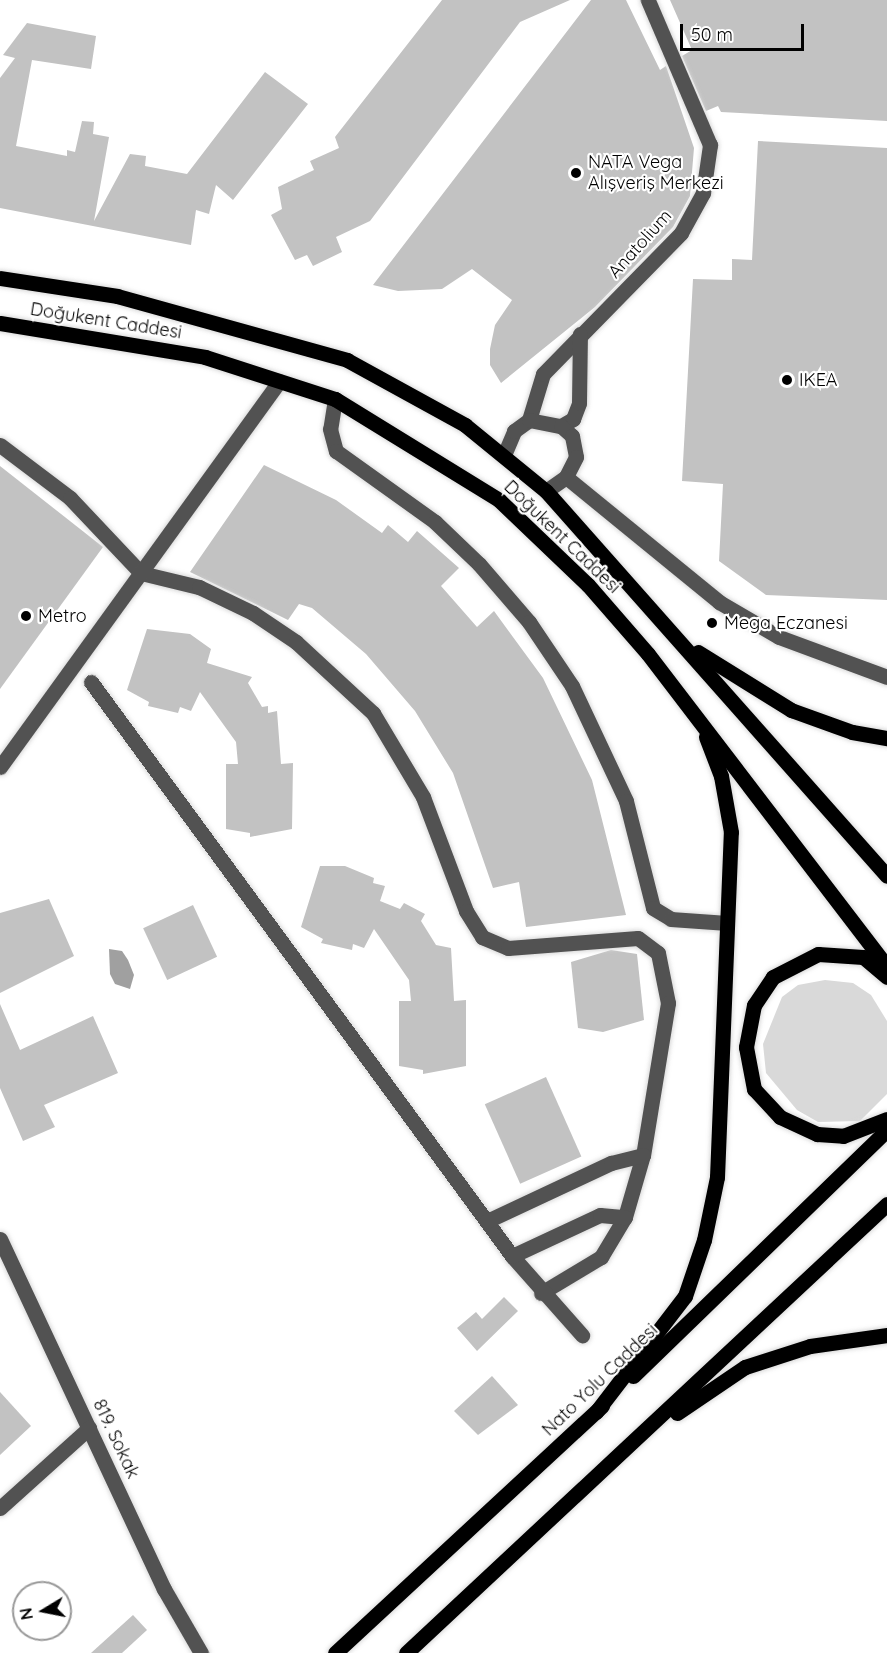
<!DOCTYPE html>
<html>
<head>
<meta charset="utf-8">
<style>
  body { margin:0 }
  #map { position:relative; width:887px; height:1653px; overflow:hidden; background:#fff; font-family:Quicksand,sans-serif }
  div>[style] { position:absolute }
  .green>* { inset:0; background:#d9d9d9 }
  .water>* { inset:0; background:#a0a0a0 }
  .building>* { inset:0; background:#c2c2c2; transform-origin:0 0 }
  .roads { filter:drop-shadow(0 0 2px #dbdbdb) drop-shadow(0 0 2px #dbdbdb) }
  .minor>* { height:15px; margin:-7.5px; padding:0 7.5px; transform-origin:7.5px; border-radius:7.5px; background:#525252 }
  .major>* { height:15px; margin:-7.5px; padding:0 7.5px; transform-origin:7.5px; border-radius:7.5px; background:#000 }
  .dots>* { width:16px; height:16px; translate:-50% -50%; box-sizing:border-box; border:3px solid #fff; border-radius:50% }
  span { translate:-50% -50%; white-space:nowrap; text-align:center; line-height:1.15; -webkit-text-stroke:4.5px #fff; paint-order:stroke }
  .poi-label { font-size:18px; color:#000 }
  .left { translate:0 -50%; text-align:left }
  .street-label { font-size:18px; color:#000 }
  .north { position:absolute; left:12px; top:1581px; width:60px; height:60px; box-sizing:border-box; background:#fff; border:2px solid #999; border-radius:50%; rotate:260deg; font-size:16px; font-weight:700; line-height:24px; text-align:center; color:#000 }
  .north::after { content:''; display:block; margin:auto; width:21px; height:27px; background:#000; clip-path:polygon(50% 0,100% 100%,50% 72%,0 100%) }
  .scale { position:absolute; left:680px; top:24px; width:124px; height:27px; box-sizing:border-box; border:3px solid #000; border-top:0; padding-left:8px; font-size:18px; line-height:21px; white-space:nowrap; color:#000; -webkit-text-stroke:4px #fff; paint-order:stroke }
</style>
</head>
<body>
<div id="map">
  <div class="green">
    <i style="clip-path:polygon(825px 980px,853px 983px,871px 995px,887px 1021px,887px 1094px,860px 1121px,818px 1122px,797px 1110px,766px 1073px,763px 1044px,782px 997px,798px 985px)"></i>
  </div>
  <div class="water">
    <i style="clip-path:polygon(109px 949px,122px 951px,128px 960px,134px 975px,130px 989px,115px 984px,110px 974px)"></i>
  </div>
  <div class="building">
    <i style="clip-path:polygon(442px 0,570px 0,520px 22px,370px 221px,336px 237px,342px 252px,313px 266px,307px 255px,295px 260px,271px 215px,282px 209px,278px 187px,314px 170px,310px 161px,339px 148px,335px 137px)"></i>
    <i style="clip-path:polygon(591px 0,626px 0,660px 70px,666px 66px,694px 148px,690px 196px,673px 227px,595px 307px,501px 383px,490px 365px,490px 349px,495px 325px,512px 300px,472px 269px,442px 289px,398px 291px,373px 285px)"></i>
    <i style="clip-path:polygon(670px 0,887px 0,887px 121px,721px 112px,718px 106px,706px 111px,682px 56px,692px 50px)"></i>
    <i style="clip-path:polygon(27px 23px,96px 36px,91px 69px,32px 60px,16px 146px,67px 156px,67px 150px,75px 152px,82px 121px,94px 122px,93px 134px,109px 137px,94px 221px,130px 154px,146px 156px,145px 166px,187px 174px,265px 72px,308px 104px,233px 200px,216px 185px,209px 214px,196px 210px,191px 245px,0 208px,0 78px,15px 58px,3px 55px)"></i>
    <i style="clip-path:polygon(758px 141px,887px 148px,887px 600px,766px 595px,719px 561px,723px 484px,682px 481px,693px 279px,732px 280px,732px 259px,752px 260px)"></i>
    <i style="clip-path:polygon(264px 465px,336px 500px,382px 533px,388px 525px,408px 542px,417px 531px,459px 568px,441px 586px,477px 627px,494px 611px,543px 678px,592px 780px,626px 915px,526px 927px,519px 882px,493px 888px,453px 773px,415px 711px,366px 654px,312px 608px,299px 604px,288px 620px,190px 572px)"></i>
    <i style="clip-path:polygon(0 466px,103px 547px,0 689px)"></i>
    <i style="clip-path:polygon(147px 629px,190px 634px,211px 649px,207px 663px,252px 677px,248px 683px,262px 707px,268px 706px,268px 713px,277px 711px,281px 764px,293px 763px,292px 829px,250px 837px,250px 833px,226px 829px,226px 764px,238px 764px,236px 742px,200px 692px,191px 711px,180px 707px,178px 713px,148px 706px,149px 702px,127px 690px)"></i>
    <i style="clip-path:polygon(320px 866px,345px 866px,374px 878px,373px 883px,385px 886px,380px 901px,400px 909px,404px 903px,425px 914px,421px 921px,436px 945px,451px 948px,454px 1001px,466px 1000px,466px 1066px,423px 1074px,423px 1070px,399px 1066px,399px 1001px,411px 1001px,409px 980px,374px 929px,364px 948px,353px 944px,352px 950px,321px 943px,323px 939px,301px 927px)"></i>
    <i style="clip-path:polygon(49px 899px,74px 956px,0 993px,0 913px)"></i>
    <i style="left:193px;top:905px;width:57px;height:55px;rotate:65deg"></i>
    <i style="clip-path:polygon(611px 950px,637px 954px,644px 1020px,603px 1032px,578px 1028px,571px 962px)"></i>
    <i style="clip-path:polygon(0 1004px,20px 1050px,93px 1016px,118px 1073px,44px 1105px,55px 1127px,23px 1141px,0 1088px)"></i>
    <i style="left:546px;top:1077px;width:87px;height:67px;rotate:66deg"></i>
    <i style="clip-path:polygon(504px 1297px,518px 1311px,477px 1351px,457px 1328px,476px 1312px,482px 1319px)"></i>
    <i style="clip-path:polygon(492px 1376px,518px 1405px,478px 1435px,454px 1411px)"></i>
    <i style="clip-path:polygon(0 1392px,31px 1426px,0 1455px)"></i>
    <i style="clip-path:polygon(133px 1615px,147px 1630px,122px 1653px,91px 1653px)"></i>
  </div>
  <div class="roads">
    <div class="minor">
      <i style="left:335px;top:399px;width:30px;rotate:99deg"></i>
      <i style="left:330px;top:429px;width:23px;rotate:75deg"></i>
      <i style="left:336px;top:451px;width:122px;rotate:35.6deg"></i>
      <i style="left:435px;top:522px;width:61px;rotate:43.7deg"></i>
      <i style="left:479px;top:564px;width:77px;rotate:49.2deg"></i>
      <i style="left:529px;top:622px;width:77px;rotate:56.1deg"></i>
      <i style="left:572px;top:686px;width:127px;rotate:64.8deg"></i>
      <i style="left:626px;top:801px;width:110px;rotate:75.8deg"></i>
      <i style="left:653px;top:908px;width:21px;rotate:31deg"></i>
      <i style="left:671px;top:919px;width:56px;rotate:4.1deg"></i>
      <i style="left:529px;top:420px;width:48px;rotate:-73.1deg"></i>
      <i style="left:543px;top:374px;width:197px;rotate:-45.6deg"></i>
      <i style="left:681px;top:233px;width:46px;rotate:-61.2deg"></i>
      <i style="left:703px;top:193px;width:49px;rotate:-81.7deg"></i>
      <i style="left:710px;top:145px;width:158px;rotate:-113.2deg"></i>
      <i style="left:561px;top:426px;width:14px;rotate:-30deg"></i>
      <i style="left:573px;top:419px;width:17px;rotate:-69deg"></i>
      <i style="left:579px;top:403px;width:69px;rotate:-89.2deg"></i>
      <i style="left:0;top:445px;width:88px;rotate:37.1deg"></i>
      <i style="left:70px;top:498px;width:103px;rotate:46.6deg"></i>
      <i style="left:141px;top:573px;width:60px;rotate:13.6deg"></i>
      <i style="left:199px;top:587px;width:60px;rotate:25.7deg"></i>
      <i style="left:253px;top:613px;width:52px;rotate:34deg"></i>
      <i style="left:296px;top:642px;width:105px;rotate:42.7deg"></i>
      <i style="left:373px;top:713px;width:98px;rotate:59.2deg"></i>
      <i style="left:423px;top:797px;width:122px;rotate:69.3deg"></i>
      <i style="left:466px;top:911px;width:31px;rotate:58deg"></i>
      <i style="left:482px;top:937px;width:28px;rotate:23deg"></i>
      <i style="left:508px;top:948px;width:130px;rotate:-4.4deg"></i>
      <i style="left:638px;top:938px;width:25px;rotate:37deg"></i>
      <i style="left:658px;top:953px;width:51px;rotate:78.7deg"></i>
      <i style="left:668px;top:1003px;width:154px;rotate:99.3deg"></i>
      <i style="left:643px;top:1155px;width:65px;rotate:106.2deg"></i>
      <i style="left:625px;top:1217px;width:47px;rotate:121deg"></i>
      <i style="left:601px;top:1257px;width:70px;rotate:149deg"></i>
      <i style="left:504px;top:455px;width:26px;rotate:-67deg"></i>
      <i style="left:514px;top:431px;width:19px;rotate:-36deg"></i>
      <i style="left:529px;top:420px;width:33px;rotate:11deg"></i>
      <i style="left:561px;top:426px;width:15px;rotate:42deg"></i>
      <i style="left:572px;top:436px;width:21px;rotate:79deg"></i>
      <i style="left:576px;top:457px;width:22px;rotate:117deg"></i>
      <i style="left:566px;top:477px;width:24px;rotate:145deg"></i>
      <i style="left:566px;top:477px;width:198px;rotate:39.2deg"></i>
      <i style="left:719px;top:602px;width:69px;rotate:30.3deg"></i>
      <i style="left:779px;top:637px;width:115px;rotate:20.3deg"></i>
      <i style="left:91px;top:682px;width:712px;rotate:53.74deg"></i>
      <i style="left:512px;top:1256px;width:106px;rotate:48.5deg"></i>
      <i style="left:0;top:767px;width:476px;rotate:-54.1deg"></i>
      <i style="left:487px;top:1221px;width:137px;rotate:-25.1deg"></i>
      <i style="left:611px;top:1163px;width:33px;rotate:-14deg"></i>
      <i style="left:0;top:1239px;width:387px;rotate:64.9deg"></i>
      <i style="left:164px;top:1589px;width:74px;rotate:60deg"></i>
      <i style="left:512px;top:1256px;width:97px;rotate:-25deg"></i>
      <i style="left:600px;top:1215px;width:25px;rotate:5deg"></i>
      <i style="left:0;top:1508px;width:120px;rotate:-42deg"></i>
    </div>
    <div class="major">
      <i style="left:0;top:278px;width:118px;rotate:8.7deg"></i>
      <i style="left:117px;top:296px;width:239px;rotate:15.5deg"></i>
      <i style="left:347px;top:360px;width:135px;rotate:28.8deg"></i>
      <i style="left:465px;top:425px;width:104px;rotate:39.2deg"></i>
      <i style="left:546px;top:491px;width:514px;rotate:48.47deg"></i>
      <i style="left:0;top:323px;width:208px;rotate:9.4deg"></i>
      <i style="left:205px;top:357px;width:137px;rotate:17.9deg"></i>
      <i style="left:335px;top:399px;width:193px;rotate:31.6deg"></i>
      <i style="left:499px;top:500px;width:123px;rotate:43.7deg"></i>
      <i style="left:588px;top:585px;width:91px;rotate:49deg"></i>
      <i style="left:648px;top:654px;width:394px;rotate:52.6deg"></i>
      <i style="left:698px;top:652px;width:110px;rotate:31.9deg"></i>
      <i style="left:791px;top:710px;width:65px;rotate:19.8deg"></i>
      <i style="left:852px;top:732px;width:36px;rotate:10deg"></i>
      <i style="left:887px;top:977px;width:31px;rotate:-140deg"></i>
      <i style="left:863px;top:957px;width:45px;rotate:-176.2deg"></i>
      <i style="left:818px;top:954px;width:51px;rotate:152.9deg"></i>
      <i style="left:773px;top:977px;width:34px;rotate:124deg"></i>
      <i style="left:754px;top:1005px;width:43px;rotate:100.8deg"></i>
      <i style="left:746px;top:1047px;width:43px;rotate:79.2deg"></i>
      <i style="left:754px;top:1089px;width:38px;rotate:47deg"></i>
      <i style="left:780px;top:1117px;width:41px;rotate:24.7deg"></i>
      <i style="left:817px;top:1134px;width:26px;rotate:4deg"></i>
      <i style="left:843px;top:1136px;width:47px;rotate:-21.1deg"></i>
      <i style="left:633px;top:1376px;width:354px;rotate:-44.1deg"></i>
      <i style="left:596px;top:1412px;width:146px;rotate:-52.5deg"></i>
      <i style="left:685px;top:1296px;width:59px;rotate:-71.3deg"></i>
      <i style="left:704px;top:1240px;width:64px;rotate:-78.3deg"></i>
      <i style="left:717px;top:1177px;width:345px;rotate:-87.7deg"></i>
      <i style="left:731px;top:832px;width:57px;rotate:-100.1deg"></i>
      <i style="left:721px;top:776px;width:42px;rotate:-111deg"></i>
      <i style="left:677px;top:1413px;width:82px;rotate:-34.1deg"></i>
      <i style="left:745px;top:1367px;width:68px;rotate:-17.9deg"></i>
      <i style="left:810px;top:1346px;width:78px;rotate:-8.1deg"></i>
      <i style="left:335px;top:1653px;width:364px;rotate:-42.8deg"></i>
      <i style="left:406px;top:1653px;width:658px;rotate:-43.03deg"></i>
    </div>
  </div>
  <div class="dots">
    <i style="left:576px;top:173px;background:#000"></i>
    <i style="left:787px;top:380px;background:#000"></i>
    <i style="left:26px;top:616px;background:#000"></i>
    <i style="left:712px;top:623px;background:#000"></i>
  </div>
  <div class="poi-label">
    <span class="left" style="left:588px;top:173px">NATA Vega<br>Alışveriş Merkezi</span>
    <span class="left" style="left:799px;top:380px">IKEA</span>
    <span class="left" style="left:38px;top:616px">Metro</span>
    <span class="left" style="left:724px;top:623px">Mega Eczanesi</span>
  </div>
  <div class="street-label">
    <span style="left:640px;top:244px;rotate:-48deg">Anatolium</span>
    <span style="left:106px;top:321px;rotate:9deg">Doğukent Caddesi</span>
    <span style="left:562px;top:537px;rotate:44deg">Doğukent Caddesi</span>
    <span style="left:600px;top:1380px;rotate:-44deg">Nato Yolu Caddesi</span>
    <span style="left:116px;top:1439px;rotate:65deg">819. Sokak</span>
  </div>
  <div class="north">N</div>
  <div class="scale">50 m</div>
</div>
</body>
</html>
